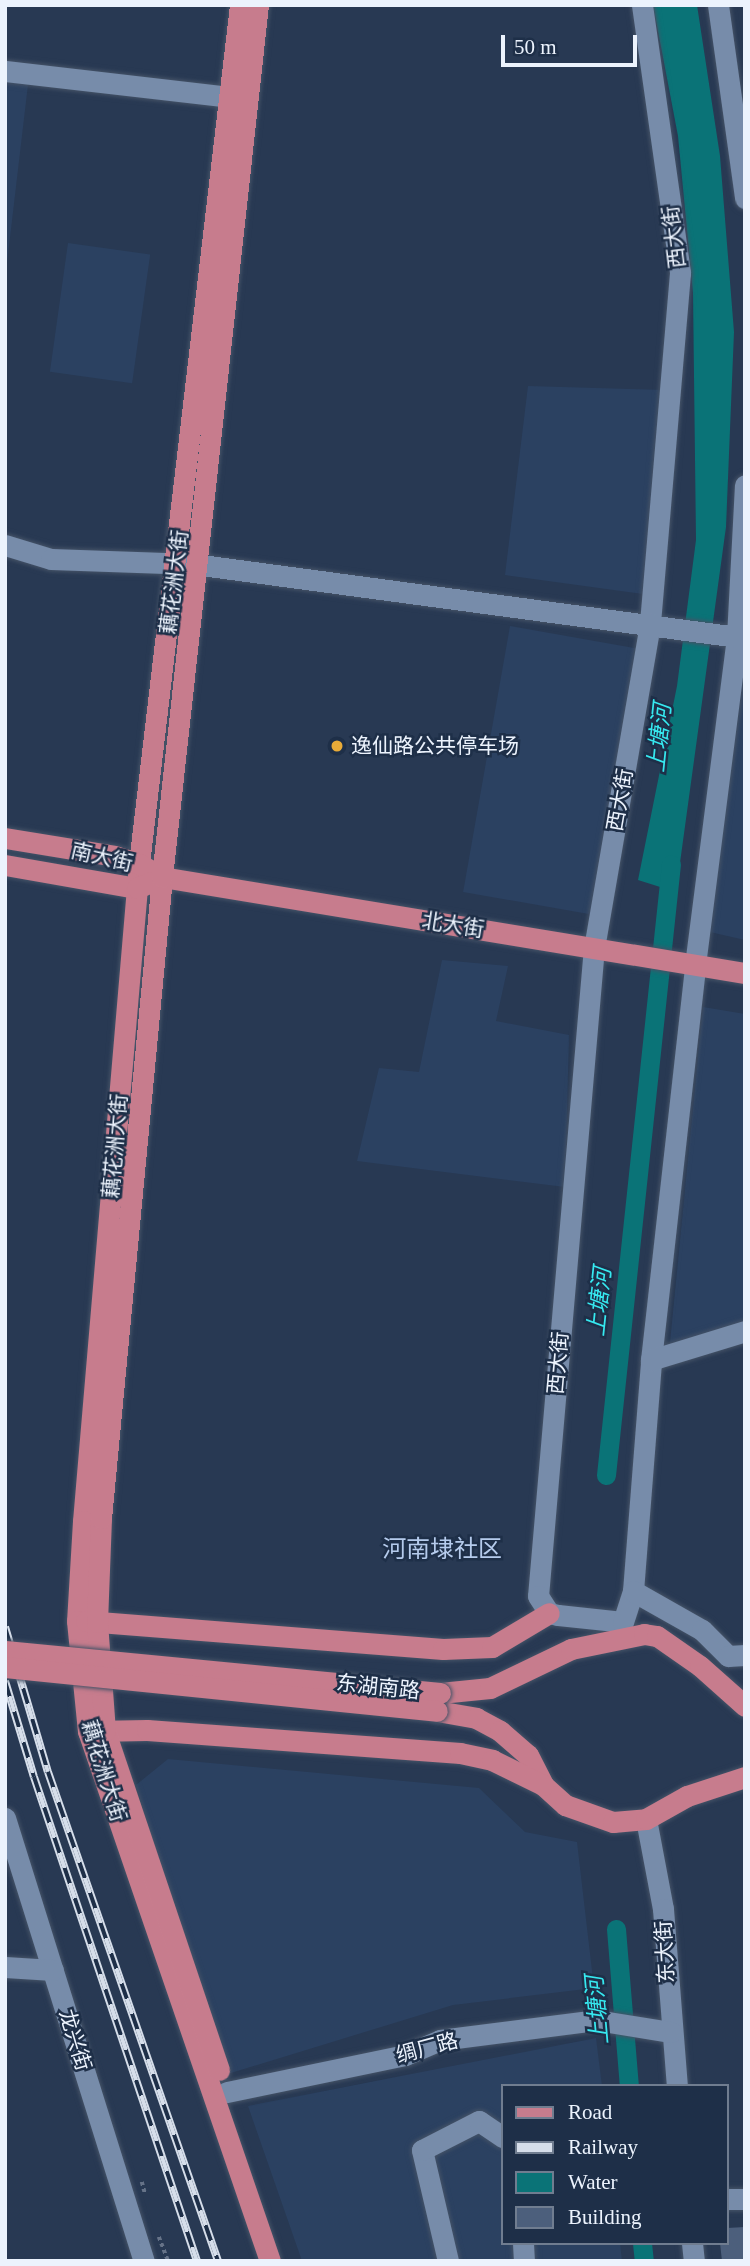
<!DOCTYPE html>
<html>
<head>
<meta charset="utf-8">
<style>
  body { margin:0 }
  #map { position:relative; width:750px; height:2266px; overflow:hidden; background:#283953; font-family:"Times New Roman","Noto Sans SC",serif }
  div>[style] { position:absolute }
  .built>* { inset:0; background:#2b4161; transform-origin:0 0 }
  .water>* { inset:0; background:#0a7377 }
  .canal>* { height:19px; margin:-9.5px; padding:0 9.5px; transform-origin:9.5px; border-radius:9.5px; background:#0a7377 }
  .building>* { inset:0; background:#4c5f7c }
  .path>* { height:3.5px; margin-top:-1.75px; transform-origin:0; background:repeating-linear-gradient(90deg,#667388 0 3.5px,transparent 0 7px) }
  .roads { filter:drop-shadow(0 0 2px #455367) drop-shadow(0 0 2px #455367) }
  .minor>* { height:21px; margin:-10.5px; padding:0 10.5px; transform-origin:10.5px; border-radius:10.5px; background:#778caa }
  .major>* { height:21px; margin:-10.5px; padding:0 10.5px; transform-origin:10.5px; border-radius:10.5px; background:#c77c8d }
  .rail>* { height:8px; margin-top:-4px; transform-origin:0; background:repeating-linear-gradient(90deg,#1e2f48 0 16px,#d6deea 0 32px); box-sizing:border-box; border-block:2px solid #d6deea }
  .bridges { filter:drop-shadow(0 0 2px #455367) drop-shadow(0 0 2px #455367) }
  .major-bridge>* { height:21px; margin:-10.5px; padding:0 10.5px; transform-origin:10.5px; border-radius:10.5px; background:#c77c8d }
  .dots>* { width:19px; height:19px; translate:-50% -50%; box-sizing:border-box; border:4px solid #1e2f48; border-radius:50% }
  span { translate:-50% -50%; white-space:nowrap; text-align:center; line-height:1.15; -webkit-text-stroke:5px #1e2f48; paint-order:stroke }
  .street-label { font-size:21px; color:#ecf3fd }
  .poi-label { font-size:21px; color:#ecf3fd }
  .left { translate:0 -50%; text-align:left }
  .water-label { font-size:23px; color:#36e9f0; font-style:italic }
  .quarter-label { font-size:24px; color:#b5cbec }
  .frame { position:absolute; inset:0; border:7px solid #ecf3fd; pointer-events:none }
  .legend { position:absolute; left:501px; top:2084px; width:228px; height:161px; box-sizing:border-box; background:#1e2f48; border:2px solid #707d90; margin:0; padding:9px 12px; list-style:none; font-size:21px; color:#ecf3fd }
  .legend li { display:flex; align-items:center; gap:14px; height:35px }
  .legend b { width:35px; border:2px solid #707d90 }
  .scale { position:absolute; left:501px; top:35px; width:136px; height:32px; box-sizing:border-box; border:4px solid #ecf3fd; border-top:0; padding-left:9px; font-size:21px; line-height:24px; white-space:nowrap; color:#ecf3fd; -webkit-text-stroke:5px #1e2f48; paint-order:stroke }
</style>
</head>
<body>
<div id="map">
  <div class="built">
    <i style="clip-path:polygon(5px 73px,29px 76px,5px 280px)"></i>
    <i style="left:68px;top:243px;width:83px;height:130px;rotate:8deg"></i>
    <i style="clip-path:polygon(528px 386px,664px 390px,650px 595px,505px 575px)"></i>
    <i style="left:510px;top:626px;width:129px;height:270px;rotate:10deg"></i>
    <i style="clip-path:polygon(745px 662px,745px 940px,710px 932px)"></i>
    <i style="clip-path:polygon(442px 960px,508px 966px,496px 1021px,569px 1035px,565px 1187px,357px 1161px,379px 1068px,419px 1072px)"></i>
    <i style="clip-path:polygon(703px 1007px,745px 1014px,745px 1331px,669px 1353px)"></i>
    <i style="clip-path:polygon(168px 1759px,479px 1788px,525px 1832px,577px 1842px,594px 1988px,453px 2005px,221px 2076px,136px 1785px)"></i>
    <i style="clip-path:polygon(596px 2038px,602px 2086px,503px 2086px,503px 2243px,620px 2243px,622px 2261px,302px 2261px,248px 2106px)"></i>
  </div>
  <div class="water">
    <i style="clip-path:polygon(653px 5px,697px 5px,720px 156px,734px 332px,726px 527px,676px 892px,638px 880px,677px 686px,696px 540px,693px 293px,678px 136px)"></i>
  </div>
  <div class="canal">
    <i style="left:606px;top:1475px;width:614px;rotate:-83.93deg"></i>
    <i style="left:616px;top:1929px;width:158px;rotate:85.3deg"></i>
    <i style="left:642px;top:2243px;width:18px;rotate:84deg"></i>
  </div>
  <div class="building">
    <i style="clip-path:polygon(745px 2227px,745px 2261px,722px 2261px,720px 2243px,727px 2243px,727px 2228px)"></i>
  </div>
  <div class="path">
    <i style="left:142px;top:2182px;width:11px;rotate:75deg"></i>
    <i style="left:159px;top:2237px;width:26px;rotate:69deg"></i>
  </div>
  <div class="roads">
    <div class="minor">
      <i style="left:642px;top:5px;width:271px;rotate:81.9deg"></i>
      <i style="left:680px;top:273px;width:352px;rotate:94.9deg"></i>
      <i style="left:650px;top:624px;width:328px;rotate:99.8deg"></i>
      <i style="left:594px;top:947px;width:651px;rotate:94.93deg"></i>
      <i style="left:538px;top:1596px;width:20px;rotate:57deg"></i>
      <i style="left:549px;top:1613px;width:9px;rotate:13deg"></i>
      <i style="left:558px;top:1615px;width:65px;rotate:6.1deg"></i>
      <i style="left:623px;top:1622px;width:33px;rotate:-72deg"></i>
      <i style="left:633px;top:1591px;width:232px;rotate:-85.5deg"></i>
      <i style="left:651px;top:1360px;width:397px;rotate:-83.6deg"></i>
      <i style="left:695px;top:965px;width:331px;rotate:-82.7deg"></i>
      <i style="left:737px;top:637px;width:152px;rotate:-87deg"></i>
      <i style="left:718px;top:5px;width:195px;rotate:82deg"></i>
      <i style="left:5px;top:71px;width:226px;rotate:6.6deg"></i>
      <i style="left:5px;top:545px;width:48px;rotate:16.9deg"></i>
      <i style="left:51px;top:559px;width:143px;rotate:2deg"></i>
      <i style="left:194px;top:564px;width:556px;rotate:7.65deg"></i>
      <i style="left:651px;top:1360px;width:98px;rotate:-17.1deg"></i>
      <i style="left:633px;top:1591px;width:79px;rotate:29.5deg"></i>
      <i style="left:702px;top:1630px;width:37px;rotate:45deg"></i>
      <i style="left:728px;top:1656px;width:17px;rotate:-3deg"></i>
      <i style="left:5px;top:1818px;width:464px;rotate:72.6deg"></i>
      <i style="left:646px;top:1819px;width:92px;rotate:79.3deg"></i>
      <i style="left:663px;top:1909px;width:178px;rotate:85.5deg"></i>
      <i style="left:5px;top:1967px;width:48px;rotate:3.6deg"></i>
      <i style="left:227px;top:2092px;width:182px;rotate:-11.7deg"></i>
      <i style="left:405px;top:2055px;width:38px;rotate:-23deg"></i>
      <i style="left:440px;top:2040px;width:157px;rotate:-7.3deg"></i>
      <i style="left:596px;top:2020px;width:76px;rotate:9.1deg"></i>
      <i style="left:727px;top:2199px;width:18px"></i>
      <i style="left:523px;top:2243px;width:18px;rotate:87deg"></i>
      <i style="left:692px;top:2243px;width:18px;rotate:84deg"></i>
      <i style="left:448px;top:2261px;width:114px;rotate:-103.2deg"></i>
      <i style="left:422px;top:2150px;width:64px;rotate:-27deg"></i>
      <i style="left:479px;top:2121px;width:29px;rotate:34deg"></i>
    </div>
    <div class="major">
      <i style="left:240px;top:5px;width:865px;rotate:96.71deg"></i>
      <i style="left:139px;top:864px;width:659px;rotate:94.87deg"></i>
      <i style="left:83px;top:1521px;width:100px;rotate:93.4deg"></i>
      <i style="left:77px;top:1621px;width:111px;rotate:84.3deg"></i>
      <i style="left:88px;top:1731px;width:560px;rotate:71.05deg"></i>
      <i style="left:5px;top:838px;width:111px;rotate:9.3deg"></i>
      <i style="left:115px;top:856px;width:25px;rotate:18deg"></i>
      <i style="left:139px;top:864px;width:26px;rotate:29deg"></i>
      <i style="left:162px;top:877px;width:591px;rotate:9.35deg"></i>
      <i style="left:5px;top:865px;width:134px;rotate:9.9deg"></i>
      <i style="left:137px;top:888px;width:15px;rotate:-23deg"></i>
      <i style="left:86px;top:1621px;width:358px;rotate:4.5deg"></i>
      <i style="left:443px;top:1649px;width:49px;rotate:-2.3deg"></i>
      <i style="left:492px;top:1647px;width:66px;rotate:-30.8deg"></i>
      <i style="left:440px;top:1693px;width:50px;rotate:-5.7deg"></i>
      <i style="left:490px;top:1688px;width:90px;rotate:-25.7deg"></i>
      <i style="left:571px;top:1649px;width:75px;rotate:-11.6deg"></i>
      <i style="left:644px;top:1634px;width:13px;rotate:9deg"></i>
      <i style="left:657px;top:1636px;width:52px;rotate:34.9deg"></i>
      <i style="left:700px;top:1666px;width:60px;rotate:41.6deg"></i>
      <i style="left:437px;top:1711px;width:40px;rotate:10deg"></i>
      <i style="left:476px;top:1718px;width:27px;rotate:28deg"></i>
      <i style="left:500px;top:1731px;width:37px;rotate:41deg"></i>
      <i style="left:528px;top:1755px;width:34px;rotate:63deg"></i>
      <i style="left:543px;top:1785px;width:30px;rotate:42deg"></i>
      <i style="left:565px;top:1805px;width:51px;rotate:19.5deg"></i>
      <i style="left:613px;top:1822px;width:33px;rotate:-5deg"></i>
      <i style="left:646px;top:1819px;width:47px;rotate:-29.3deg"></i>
      <i style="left:687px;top:1796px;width:61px;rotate:-18.1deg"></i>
      <i style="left:94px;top:1731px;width:53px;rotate:-1.1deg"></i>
      <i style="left:147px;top:1730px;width:314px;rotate:4.2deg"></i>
      <i style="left:460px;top:1753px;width:33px;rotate:12deg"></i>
      <i style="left:492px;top:1760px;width:57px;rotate:26.1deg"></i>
      <i style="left:219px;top:2070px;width:358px;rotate:-108.6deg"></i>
      <i style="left:105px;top:1731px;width:109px;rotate:-94.2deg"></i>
      <i style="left:97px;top:1622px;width:104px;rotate:-87.8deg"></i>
      <i style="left:101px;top:1518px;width:644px;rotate:-84.56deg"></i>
      <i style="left:162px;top:877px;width:877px;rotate:-83.72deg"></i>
    </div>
  </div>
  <div class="rail">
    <i style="left:5px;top:1627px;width:151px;rotate:73.5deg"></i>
    <i style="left:48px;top:1772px;width:518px;rotate:70.83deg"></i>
    <i style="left:5px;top:1681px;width:100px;rotate:73.2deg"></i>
    <i style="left:34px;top:1777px;width:511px;rotate:71.39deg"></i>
  </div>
  <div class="bridges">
    <div class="major-bridge">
      <i style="left:5px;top:1651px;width:437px;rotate:5.5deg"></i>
      <i style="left:5px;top:1667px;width:434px;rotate:5.8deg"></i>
    </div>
  </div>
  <div class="dots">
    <i style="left:337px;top:746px;background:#e9ab38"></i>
  </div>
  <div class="street-label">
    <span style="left:674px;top:237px;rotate:-97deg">西大街</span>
    <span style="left:174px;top:582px;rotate:-83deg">藕花洲大街</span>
    <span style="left:620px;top:800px;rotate:-80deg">西大街</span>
    <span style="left:102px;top:857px;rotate:13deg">南大街</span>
    <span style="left:453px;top:925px;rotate:9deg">北大街</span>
    <span style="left:115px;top:1146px;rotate:-85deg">藕花洲大街</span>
    <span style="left:558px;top:1363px;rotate:-85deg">西大街</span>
    <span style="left:378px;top:1687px;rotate:6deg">东湖南路</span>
    <span style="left:104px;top:1771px;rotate:73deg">藕花洲大街</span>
    <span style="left:665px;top:1952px;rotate:-93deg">东大街</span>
    <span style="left:75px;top:2040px;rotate:73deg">龙兴街</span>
    <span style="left:427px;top:2048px;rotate:-15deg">绸厂路</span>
  </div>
  <div class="poi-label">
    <span class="left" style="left:351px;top:746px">逸仙路公共停车场</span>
  </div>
  <div class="water-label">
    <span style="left:660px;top:738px;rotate:-84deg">上塘河</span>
    <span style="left:600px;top:1302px;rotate:-84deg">上塘河</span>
    <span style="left:598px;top:2010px;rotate:-95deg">上塘河</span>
  </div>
  <div class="quarter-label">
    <span style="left:442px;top:1550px">河南埭社区</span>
  </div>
  <div class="frame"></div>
  <ul class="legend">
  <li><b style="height:9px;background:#c77c8d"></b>Road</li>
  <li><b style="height:9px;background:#d6deea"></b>Railway</li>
  <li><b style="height:19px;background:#0a7377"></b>Water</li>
  <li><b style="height:19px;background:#4c5f7c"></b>Building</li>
  </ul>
  <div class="scale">50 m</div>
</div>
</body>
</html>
